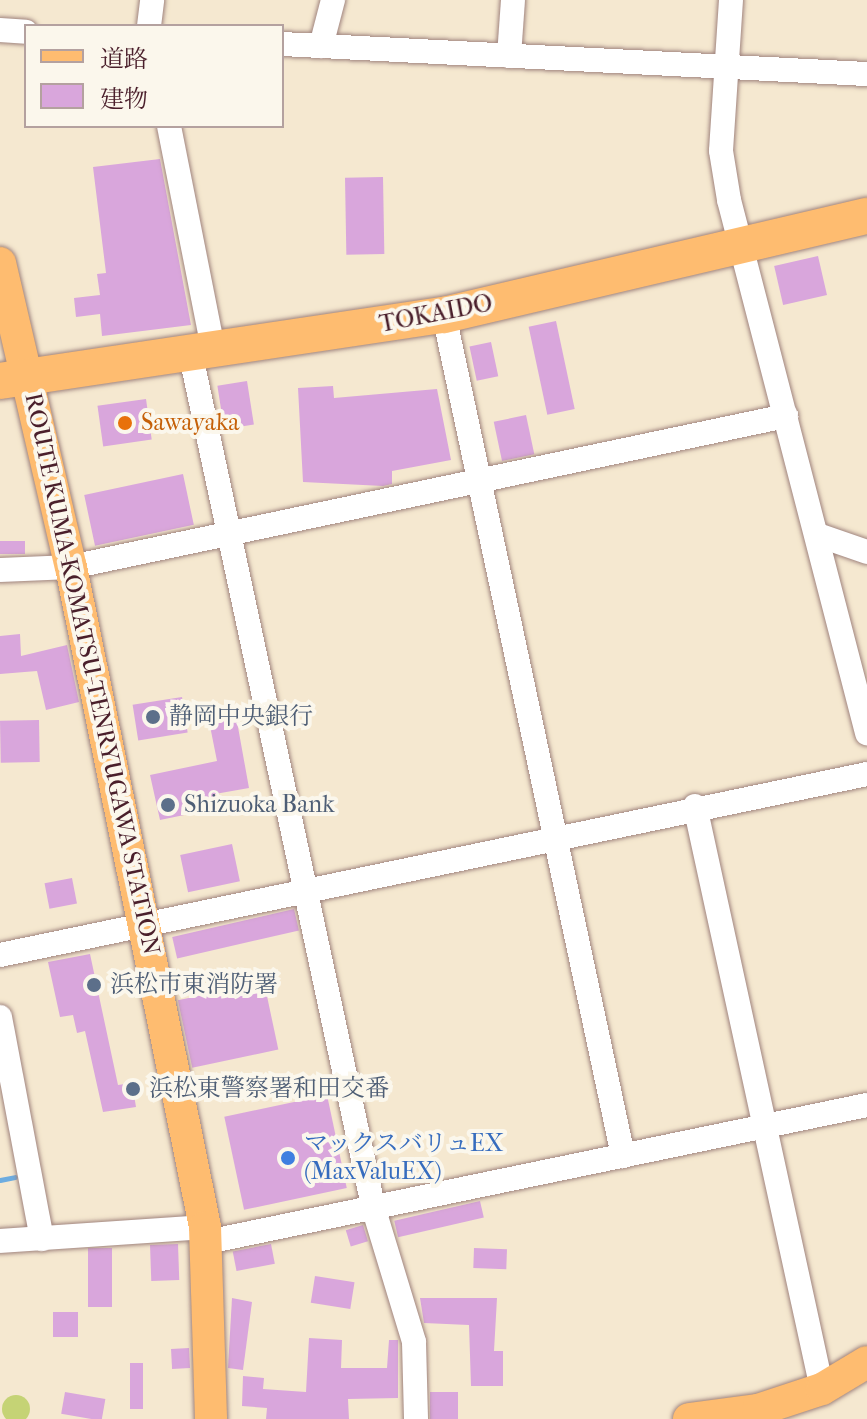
<!DOCTYPE html>
<html>
<head>
<meta charset="utf-8">
<style>
  body { margin:0 }
  #map { position:relative; width:867px; height:1419px; overflow:hidden; background:#f5e8d0; font-family:"IM FELL French Canon","Noto Serif JP",serif }
  div>[style] { position:absolute }
  .green>* { inset:0; background:#c5d375 }
  .round { border-radius:50% }
  .stream>* { height:5px; margin:-2.5px; padding:0 2.5px; transform-origin:2.5px; border-radius:2.5px; background:#6dace0 }
  .building>* { inset:0; background:#d9a6dc; transform-origin:0 0 }
  .roads { filter:drop-shadow(0 0 2px #a0847e) drop-shadow(0 0 2px #a0847e) }
  .minor>* { height:24px; margin:-12px; padding:0 12px; transform-origin:12px; border-radius:12px; background:#fff }
  .major>* { height:32px; margin:-16px; padding:0 16px; transform-origin:16px; border-radius:16px; background:#febc70 }
  .highway>* { height:36px; margin:-18px; padding:0 18px; transform-origin:18px; border-radius:18px; background:#febc70 }
  .dots>* { width:22px; height:22px; translate:-50% -50%; box-sizing:border-box; border:4px solid #fbf7ec; border-radius:50% }
  span { translate:-50% -50%; white-space:nowrap; text-align:center; line-height:1.15; -webkit-text-stroke:8px #fbf7ec; paint-order:stroke }
  .street-label { font-size:24px; color:#4a1f2b }
  .food-label { font-size:24px; color:#c56008 }
  .left { translate:0 -50%; text-align:left }
  .service-label { font-size:24px; color:#4e5e75 }
  .shop-label { font-size:24px; color:#366cbe }
  .legend { position:absolute; left:24px; top:24px; width:260px; height:104px; box-sizing:border-box; background:#fbf7ec; border:2px solid #b4a19f; margin:0; padding:10px 14px; list-style:none; font-size:24px; color:#4a1f2b }
  .legend li { display:flex; align-items:center; gap:16px; height:40px }
  .legend b { width:40px; border:2px solid #b4a19f }
</style>
</head>
<body>
<div id="map">
  <div class="green">
    <i class="round" style="left:2px;top:1395px;width:28px;height:28px"></i>
  </div>
  <div class="stream">
    <i style="left:0;top:1180px;width:15px;rotate:-11deg"></i>
  </div>
  <div class="building">
    <i style="clip-path:polygon(160px 159px,191px 325px,102px 336px,100px 314px,76px 317px,74px 298px,100px 295px,97px 274px,106px 273px,93px 167px)"></i>
    <i style="left:383px;top:177px;width:77px;height:38px;rotate:89deg"></i>
    <i style="left:818px;top:256px;width:40px;height:45px;rotate:77deg"></i>
    <i style="left:556px;top:321px;width:90px;height:28px;rotate:78deg"></i>
    <i style="left:491px;top:342px;width:35px;height:22px;rotate:78deg"></i>
    <i style="left:247px;top:381px;width:44px;height:30px;rotate:81deg"></i>
    <i style="clip-path:polygon(333px 386px,334px 398px,437px 389px,451px 460px,392px 471px,392px 484px,383px 486px,303px 482px,298px 388px)"></i>
    <i style="left:146px;top:399px;width:41px;height:49px;rotate:82deg"></i>
    <i style="left:526px;top:415px;width:40px;height:33px;rotate:78deg"></i>
    <i style="left:183px;top:474px;width:52px;height:101px;rotate:78deg"></i>
    <i style="left:25px;top:541px;width:13px;height:25px;rotate:90deg"></i>
    <i style="clip-path:polygon(20px 634px,21px 656px,67px 645px,79px 702px,46px 710px,37px 671px,0 674px,0 636px)"></i>
    <i style="left:182px;top:697px;width:36px;height:50px;rotate:81deg"></i>
    <i style="clip-path:polygon(236px 716px,249px 788px,215px 794px,218px 808px,160px 820px,150px 775px,217px 761px,209px 721px)"></i>
    <i style="left:39px;top:720px;width:42px;height:39px;rotate:89deg"></i>
    <i style="left:232px;top:844px;width:38px;height:53px;rotate:78deg"></i>
    <i style="left:72px;top:878px;width:26px;height:28px;rotate:79deg"></i>
    <i style="left:294px;top:909px;width:22px;height:125px;rotate:77deg"></i>
    <i style="clip-path:polygon(90px 954px,118px 1085px,132px 1083px,136px 1107px,103px 1112px,85px 1031px,77px 1033px,73px 1015px,60px 1017px,48px 962px)"></i>
    <i style="left:264px;top:982px;width:69px;height:88px;rotate:78deg"></i>
    <i style="left:327px;top:1095px;width:95px;height:105px;rotate:78deg"></i>
    <i style="left:480px;top:1201px;width:17px;height:88px;rotate:77deg"></i>
    <i style="left:363px;top:1225px;width:17px;height:18px;rotate:73deg"></i>
    <i style="left:178px;top:1244px;width:36px;height:28px;rotate:88deg"></i>
    <i style="left:271px;top:1244px;width:20px;height:39px;rotate:79deg"></i>
    <i style="left:112px;top:1248px;width:59px;height:24px;rotate:90deg"></i>
    <i style="left:474px;top:1248px;width:33px;height:20px;rotate:2deg"></i>
    <i style="left:315px;top:1276px;width:40px;height:27px;rotate:9deg"></i>
    <i style="clip-path:polygon(232px 1298px,252px 1302px,243px 1370px,228px 1368px)"></i>
    <i style="clip-path:polygon(420px 1298px,497px 1298px,494px 1351px,503px 1351px,503px 1386px,471px 1386px,469px 1325px,424px 1323px)"></i>
    <i style="left:53px;top:1312px;width:25px;height:25px"></i>
    <i style="clip-path:polygon(309px 1338px,342px 1340px,341px 1368px,387px 1368px,389px 1340px,398px 1340px,398px 1398px,348px 1399px,349px 1419px,266px 1419px,267px 1408px,242px 1406px,243px 1376px,264px 1378px,263px 1389px,306px 1392px)"></i>
    <i style="left:189px;top:1348px;width:20px;height:18px;rotate:87deg"></i>
    <i style="left:130px;top:1363px;width:13px;height:46px"></i>
    <i style="left:65px;top:1392px;width:41px;height:22px;rotate:10deg"></i>
    <i style="left:430px;top:1392px;width:28px;height:27px"></i>
  </div>
  <div class="roads">
    <div class="minor">
      <i style="left:731px;top:0;width:151px;rotate:93.8deg"></i>
      <i style="left:721px;top:151px;width:50px;rotate:80.7deg"></i>
      <i style="left:729px;top:200px;width:551px;rotate:75.48deg"></i>
      <i style="left:149px;top:26px;width:26px;rotate:-83deg"></i>
      <i style="left:0;top:30px;width:26px;rotate:4deg"></i>
      <i style="left:282px;top:44px;width:586px;rotate:2.94deg"></i>
      <i style="left:321px;top:46px;width:48px;rotate:-75.4deg"></i>
      <i style="left:509px;top:56px;width:56px;rotate:-85.9deg"></i>
      <i style="left:169px;top:126px;width:231px;rotate:78.8deg"></i>
      <i style="left:444px;top:315px;width:860px;rotate:77.98deg"></i>
      <i style="left:191px;top:356px;width:873px;rotate:77.91deg"></i>
      <i style="left:374px;top:1210px;width:138px;rotate:73.1deg"></i>
      <i style="left:414px;top:1342px;width:77px;rotate:88.5deg"></i>
      <i style="left:818px;top:535px;width:52px;rotate:19.1deg"></i>
      <i style="left:0;top:570px;width:71px;rotate:-2.4deg"></i>
      <i style="left:71px;top:567px;width:731px;rotate:-11.93deg"></i>
      <i style="left:695px;top:806px;width:597px;rotate:77.71deg"></i>
      <i style="left:0;top:955px;width:886px;rotate:-11.79deg"></i>
      <i style="left:0;top:1017px;width:226px;rotate:79.3deg"></i>
      <i style="left:0;top:1241px;width:205px;rotate:-3.9deg"></i>
      <i style="left:207px;top:1242px;width:674px;rotate:-11.73deg"></i>
    </div>
    <div class="major">
      <i style="left:0;top:263px;width:312px;rotate:76.9deg"></i>
      <i style="left:71px;top:567px;width:673px;rotate:78.52deg"></i>
      <i style="left:205px;top:1227px;width:192px;rotate:88.2deg"></i>
      <i style="left:689px;top:1419px;width:70px;rotate:-7.4deg"></i>
      <i style="left:758px;top:1410px;width:67px;rotate:-18.2deg"></i>
      <i style="left:822px;top:1389px;width:52px;rotate:-31deg"></i>
    </div>
    <div class="highway">
      <i style="left:0;top:381px;width:449px;rotate:-8.5deg"></i>
      <i style="left:444px;top:315px;width:434px;rotate:-13.2deg"></i>
    </div>
  </div>
  <div class="dots">
    <i style="left:125px;top:423px;background:#e8710a"></i>
    <i style="left:153px;top:717px;background:#5c6f8a"></i>
    <i style="left:168px;top:805px;background:#5c6f8a"></i>
    <i style="left:94px;top:985px;background:#5c6f8a"></i>
    <i style="left:133px;top:1089px;background:#5c6f8a"></i>
    <i style="left:288px;top:1158px;background:#3f7fe0"></i>
  </div>
  <div class="street-label">
    <span style="left:436px;top:314px;rotate:-11deg">TOKAIDO</span>
    <span style="left:92px;top:674px;rotate:78deg">ROUTE KUMA-KOMATSU-TENRYUGAWA STATION</span>
  </div>
  <div class="food-label">
    <span class="left" style="left:141px;top:423px">Sawayaka</span>
  </div>
  <div class="service-label">
    <span class="left" style="left:169px;top:717px">静岡中央銀行</span>
    <span class="left" style="left:184px;top:805px">Shizuoka Bank</span>
    <span class="left" style="left:110px;top:985px">浜松市東消防署</span>
    <span class="left" style="left:149px;top:1089px">浜松東警察署和田交番</span>
  </div>
  <div class="shop-label">
    <span class="left" style="left:304px;top:1158px">マックスバリュEX<br>(MaxValuEX)</span>
  </div>
  <ul class="legend">
  <li><b style="height:10px;background:#febc70"></b>道路</li>
  <li><b style="height:22px;background:#d9a6dc"></b>建物</li>
  </ul>
</div>
</body>
</html>
